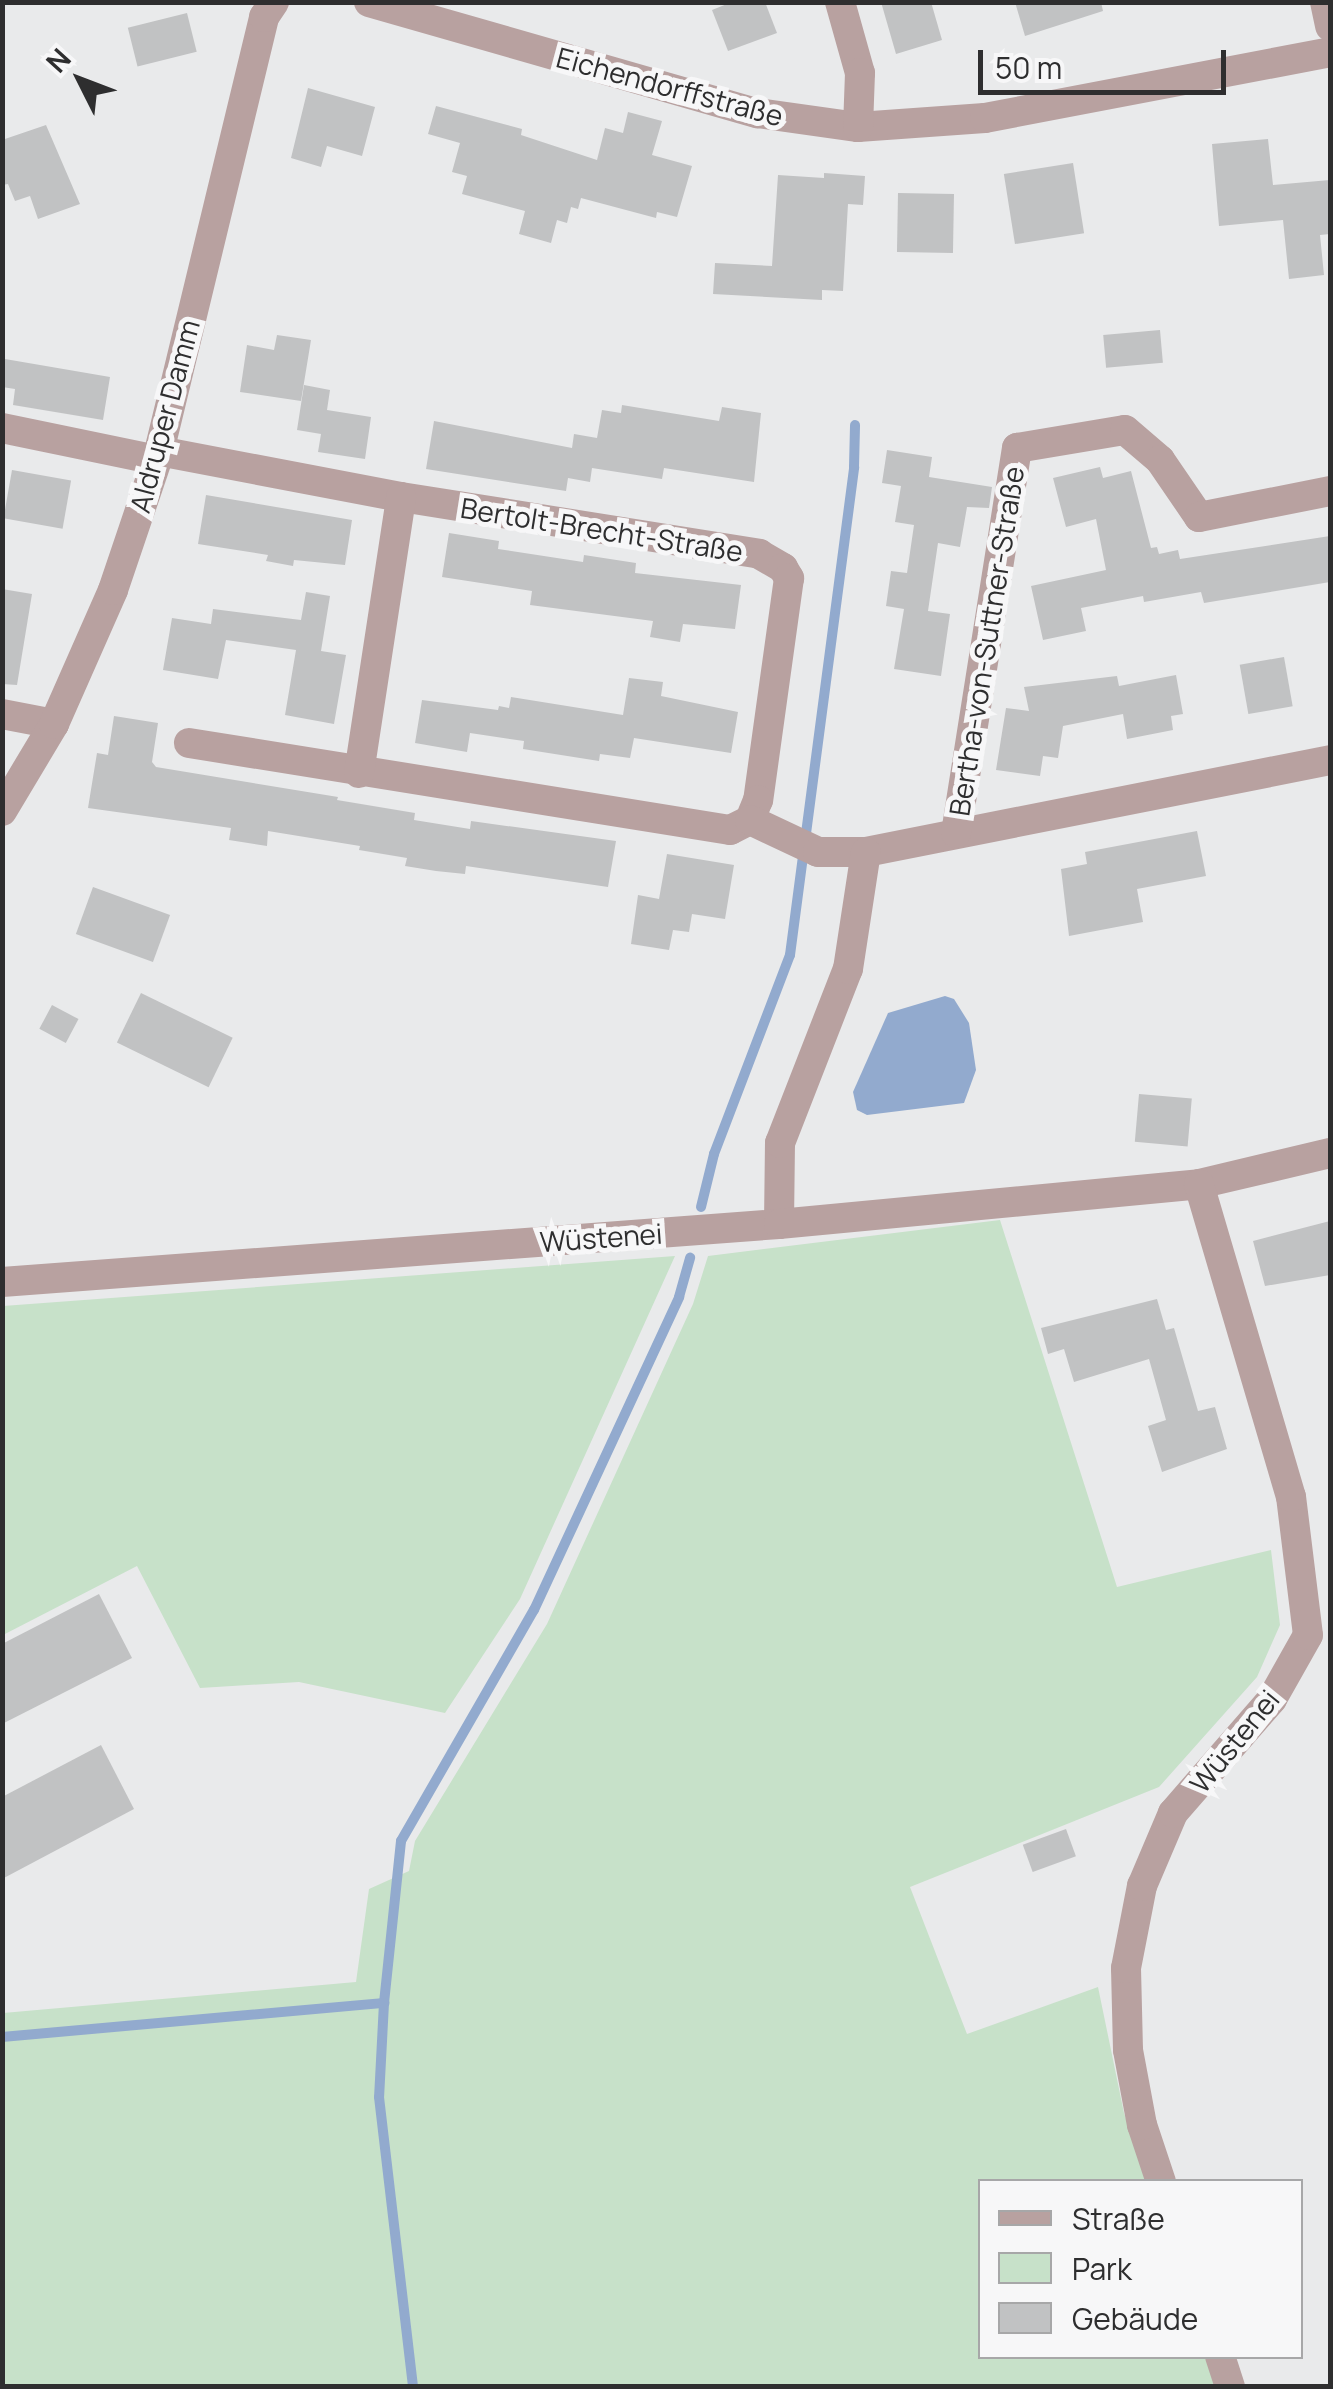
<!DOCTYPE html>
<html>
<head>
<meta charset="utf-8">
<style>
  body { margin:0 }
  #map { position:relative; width:1333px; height:2389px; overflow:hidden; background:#e9eaeb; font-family:Manrope,sans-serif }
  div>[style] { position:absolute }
  .green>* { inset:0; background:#c7e1c9 }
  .water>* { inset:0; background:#92aace }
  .stream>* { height:10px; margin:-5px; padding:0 5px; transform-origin:5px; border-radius:5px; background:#92aace }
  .building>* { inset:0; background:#c1c2c3; transform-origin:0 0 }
  .street>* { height:30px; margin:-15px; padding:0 15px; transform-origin:15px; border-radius:15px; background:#b8a1a0 }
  span { translate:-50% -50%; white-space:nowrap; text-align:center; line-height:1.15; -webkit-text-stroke:10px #f7f7f8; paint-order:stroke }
  .street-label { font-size:28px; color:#2e2e2f }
  .frame { position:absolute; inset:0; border:5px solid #2e2e2f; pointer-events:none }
  .legend { position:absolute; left:978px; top:2179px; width:325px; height:180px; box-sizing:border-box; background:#f7f7f8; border:2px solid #a7a7a8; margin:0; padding:12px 18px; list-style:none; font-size:30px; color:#2e2e2f }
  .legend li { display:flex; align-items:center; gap:20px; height:50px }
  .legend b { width:50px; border:2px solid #a7a7a8 }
  .north { position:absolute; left:30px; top:30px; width:100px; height:100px; -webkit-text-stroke:8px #f7f7f8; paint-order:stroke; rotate:312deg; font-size:28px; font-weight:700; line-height:40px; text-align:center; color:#2e2e2f }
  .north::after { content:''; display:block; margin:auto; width:35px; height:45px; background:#2e2e2f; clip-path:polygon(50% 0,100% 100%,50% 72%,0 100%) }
  .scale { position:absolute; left:978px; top:50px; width:248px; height:45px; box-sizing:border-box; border:5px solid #2e2e2f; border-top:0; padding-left:12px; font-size:30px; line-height:35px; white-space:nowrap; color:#2e2e2f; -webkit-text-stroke:8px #f7f7f8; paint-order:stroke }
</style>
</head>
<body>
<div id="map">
  <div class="green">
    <i style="clip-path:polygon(1000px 1220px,1117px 1587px,1271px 1550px,1280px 1625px,1257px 1677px,1159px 1787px,910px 1887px,967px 2034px,1098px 1987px,1124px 2113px,1147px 2181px,981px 2182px,981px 2356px,1205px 2357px,1215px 2386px,3px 2386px,3px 2013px,356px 1982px,369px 1889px,409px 1871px,415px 1841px,547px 1624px,693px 1304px,708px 1256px)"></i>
    <i style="clip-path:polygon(675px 1256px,520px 1599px,445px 1713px,299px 1682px,200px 1688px,137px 1566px,3px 1635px,3px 1306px)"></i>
  </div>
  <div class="water">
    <i style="clip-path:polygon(945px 996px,954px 999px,969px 1023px,976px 1070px,964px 1103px,867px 1115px,857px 1110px,853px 1092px,888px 1013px)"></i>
  </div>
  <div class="stream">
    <i style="left:701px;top:1207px;width:55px;rotate:-76.2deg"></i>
    <i style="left:714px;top:1154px;width:213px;rotate:-69.1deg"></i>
    <i style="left:790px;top:955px;width:492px;rotate:-82.5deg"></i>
    <i style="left:854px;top:467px;width:42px;rotate:-88.6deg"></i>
    <i style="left:384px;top:2003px;width:163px;rotate:-84deg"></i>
    <i style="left:401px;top:1841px;width:267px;rotate:-60.1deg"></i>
    <i style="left:534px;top:1610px;width:345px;rotate:-65.1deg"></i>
    <i style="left:679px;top:1297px;width:41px;rotate:-74.2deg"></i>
    <i style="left:2px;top:2037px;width:384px;rotate:-5.1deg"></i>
    <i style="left:384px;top:2003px;width:94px;rotate:93deg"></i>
    <i style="left:379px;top:2097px;width:291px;rotate:83.3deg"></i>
  </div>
  <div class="building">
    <i style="clip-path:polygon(732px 2px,765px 2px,777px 33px,728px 51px,712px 10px)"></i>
    <i style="clip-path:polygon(881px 2px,931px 2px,942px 40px,896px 54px)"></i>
    <i style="clip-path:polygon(1015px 2px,1101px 2px,1103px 11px,1025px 36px)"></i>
    <i style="left:187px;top:13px;width:40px;height:61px;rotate:76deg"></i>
    <i style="clip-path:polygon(308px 88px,375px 107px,362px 156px,327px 146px,321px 167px,291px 158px)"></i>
    <i style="clip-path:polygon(436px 106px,522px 129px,521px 135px,597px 160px,605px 128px,623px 133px,628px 112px,662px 121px,652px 155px,692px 166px,677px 217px,657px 212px,656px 218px,581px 198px,578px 209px,571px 207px,567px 223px,557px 220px,551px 243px,519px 234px,525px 211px,462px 194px,467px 176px,452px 172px,460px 143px,428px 134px)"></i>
    <i style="clip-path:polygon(46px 125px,80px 204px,38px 219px,30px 196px,15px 201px,8px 184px,2px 185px,2px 140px)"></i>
    <i style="clip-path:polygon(1268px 139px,1273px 185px,1330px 180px,1330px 234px,1320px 235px,1324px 275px,1289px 279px,1283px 220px,1219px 226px,1212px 144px)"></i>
    <i style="left:1073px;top:163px;width:71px;height:70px;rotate:81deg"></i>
    <i style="clip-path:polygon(824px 173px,865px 176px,863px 205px,848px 204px,843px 291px,822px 290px,822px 300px,713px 294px,715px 263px,772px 266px,778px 175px,824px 178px)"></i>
    <i style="left:898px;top:193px;width:56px;height:59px;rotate:1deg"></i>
    <i style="left:1160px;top:330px;width:33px;height:57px;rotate:85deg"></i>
    <i style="clip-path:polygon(277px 335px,311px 340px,301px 401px,240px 392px,247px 345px,274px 350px)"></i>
    <i style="clip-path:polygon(5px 359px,110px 377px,103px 420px,13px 405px,15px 389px,2px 387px)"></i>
    <i style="clip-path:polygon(304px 385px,330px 390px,327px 410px,371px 417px,365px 459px,318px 452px,321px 434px,297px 430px)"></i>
    <i style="clip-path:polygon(622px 405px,719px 421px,722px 407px,761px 413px,754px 482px,664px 468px,662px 479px,592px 468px,590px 482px,568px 478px,566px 491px,426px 469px,434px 421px,572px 448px,574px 434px,597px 438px,602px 410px,621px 413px)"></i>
    <i style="clip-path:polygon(887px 450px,932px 457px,929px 477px,992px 487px,989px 508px,967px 507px,960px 547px,938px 543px,928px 611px,950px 614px,941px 676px,894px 669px,904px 609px,886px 606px,891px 571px,907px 573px,914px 525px,895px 522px,901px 486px,882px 483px)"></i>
    <i style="clip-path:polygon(1100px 467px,1103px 478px,1131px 471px,1151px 548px,1157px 547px,1159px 554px,1178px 550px,1180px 559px,1330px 536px,1330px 582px,1204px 603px,1201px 592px,1144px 602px,1143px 596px,1081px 608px,1086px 631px,1043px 640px,1031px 586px,1106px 570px,1096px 519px,1066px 527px,1053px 478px)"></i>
    <i style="left:12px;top:470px;width:60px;height:49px;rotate:10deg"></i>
    <i style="clip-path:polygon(206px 495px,352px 520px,345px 565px,294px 560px,293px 566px,266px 561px,268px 555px,198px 544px)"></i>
    <i style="clip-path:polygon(449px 533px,499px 541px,498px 549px,583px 562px,584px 555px,636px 563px,635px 573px,741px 585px,735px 629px,683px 624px,680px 642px,650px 637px,653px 621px,530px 605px,532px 591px,442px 577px)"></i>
    <i style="clip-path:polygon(2px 589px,32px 594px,17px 685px,2px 684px)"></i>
    <i style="clip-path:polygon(306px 592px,330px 596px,321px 651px,346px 655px,334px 724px,285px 715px,296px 650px,226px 640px,218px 679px,163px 670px,172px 618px,211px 624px,213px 609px,301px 620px)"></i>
    <i style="left:1284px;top:657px;width:50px;height:45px;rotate:80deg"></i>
    <i style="clip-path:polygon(1176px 675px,1183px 714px,1171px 716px,1173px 730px,1127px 739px,1123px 714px,1063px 726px,1058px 758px,1043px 756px,1040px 776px,996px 770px,1006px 708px,1029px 711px,1024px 687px,1117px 676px,1119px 686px)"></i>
    <i style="clip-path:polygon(629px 678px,663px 682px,661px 696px,738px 712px,731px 753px,634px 738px,630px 758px,600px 754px,599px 761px,523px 749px,524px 741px,470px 733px,467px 752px,415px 743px,422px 700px,498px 710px,499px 706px,509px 708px,511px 697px,623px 715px)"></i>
    <i style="clip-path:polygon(114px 716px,158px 723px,152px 762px,156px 767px,338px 797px,337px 800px,415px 813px,414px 820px,470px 829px,471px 821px,616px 841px,608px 887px,466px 866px,465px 874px,436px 871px,405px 866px,407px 858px,359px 850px,360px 846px,268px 831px,267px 846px,229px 840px,231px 828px,88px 808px,97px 753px,108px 755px)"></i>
    <i style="clip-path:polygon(1197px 831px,1206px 876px,1137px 889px,1143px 922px,1069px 936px,1061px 869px,1087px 864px,1085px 852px)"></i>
    <i style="clip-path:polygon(667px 854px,734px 865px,725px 919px,692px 914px,689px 932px,673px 930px,669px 950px,631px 944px,638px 895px,659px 899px)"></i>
    <i style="left:93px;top:887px;width:82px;height:50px;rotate:20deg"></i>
    <i style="left:141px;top:993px;width:102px;height:55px;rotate:26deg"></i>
    <i style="left:52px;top:1005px;width:30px;height:27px;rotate:28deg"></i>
    <i style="left:1139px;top:1094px;width:53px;height:48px;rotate:5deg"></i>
    <i style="clip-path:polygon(1330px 1221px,1330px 1275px,1265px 1286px,1253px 1241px)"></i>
    <i style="clip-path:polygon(1157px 1299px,1166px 1330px,1174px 1328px,1198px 1411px,1215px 1407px,1227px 1449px,1162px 1472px,1148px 1426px,1166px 1420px,1149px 1359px,1074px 1382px,1064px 1349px,1048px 1354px,1041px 1328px)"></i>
    <i style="clip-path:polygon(99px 1594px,132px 1658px,2px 1724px,2px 1644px)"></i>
    <i style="clip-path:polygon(101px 1745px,134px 1809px,2px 1879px,2px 1797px)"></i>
    <i style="left:1066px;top:1829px;width:29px;height:46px;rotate:70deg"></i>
  </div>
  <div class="street">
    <i style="left:369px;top:2px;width:404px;rotate:16deg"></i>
    <i style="left:757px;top:113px;width:102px;rotate:7.9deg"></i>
    <i style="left:858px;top:127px;width:127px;rotate:-4.1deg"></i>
    <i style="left:985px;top:118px;width:351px;rotate:-10.8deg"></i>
    <i style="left:840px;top:2px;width:74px;rotate:74.3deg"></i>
    <i style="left:860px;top:73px;width:54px;rotate:92.1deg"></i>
    <i style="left:1325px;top:2px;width:25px;rotate:78deg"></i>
    <i style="left:2px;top:428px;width:158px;rotate:11.7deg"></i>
    <i style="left:159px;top:451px;width:246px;rotate:10.8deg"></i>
    <i style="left:401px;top:497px;width:363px;rotate:9deg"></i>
    <i style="left:759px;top:554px;width:28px;rotate:30deg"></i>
    <i style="left:783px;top:568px;width:12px;rotate:59deg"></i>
    <i style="left:789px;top:578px;width:224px;rotate:97.9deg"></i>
    <i style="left:758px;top:800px;width:22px;rotate:112deg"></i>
    <i style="left:750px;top:820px;width:22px;rotate:153deg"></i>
    <i style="left:730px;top:830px;width:548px;rotate:-170.86deg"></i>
    <i style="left:2px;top:714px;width:53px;rotate:10.9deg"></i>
    <i style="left:359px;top:773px;width:279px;rotate:-81.3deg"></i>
    <i style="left:2px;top:811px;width:101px;rotate:-59.1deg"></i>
    <i style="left:54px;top:724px;width:146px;rotate:-66.2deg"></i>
    <i style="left:113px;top:590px;width:137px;rotate:-71.3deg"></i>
    <i style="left:157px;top:460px;width:456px;rotate:-76.4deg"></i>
    <i style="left:264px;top:17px;width:18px;rotate:-56deg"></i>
    <i style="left:750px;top:820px;width:75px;rotate:25.2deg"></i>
    <i style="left:818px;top:852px;width:48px"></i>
    <i style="left:866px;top:852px;width:473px;rotate:-11.2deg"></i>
    <i style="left:956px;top:833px;width:390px;rotate:-81deg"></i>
    <i style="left:1017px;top:448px;width:109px;rotate:-9.5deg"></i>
    <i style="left:1125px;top:430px;width:46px;rotate:40.6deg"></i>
    <i style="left:1160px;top:460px;width:69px;rotate:55.6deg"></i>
    <i style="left:1199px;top:517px;width:134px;rotate:-11.2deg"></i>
    <i style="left:779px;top:1224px;width:81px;rotate:-89.3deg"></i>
    <i style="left:780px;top:1143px;width:187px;rotate:-68.7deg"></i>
    <i style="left:848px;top:969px;width:118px;rotate:-81.3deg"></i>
    <i style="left:2px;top:1282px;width:779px;rotate:-4.27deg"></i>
    <i style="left:779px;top:1224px;width:422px;rotate:-5.4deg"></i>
    <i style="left:1199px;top:1184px;width:135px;rotate:-13.3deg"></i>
    <i style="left:1161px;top:2182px;width:60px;rotate:-108.4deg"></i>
    <i style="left:1142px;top:2125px;width:76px;rotate:-100.6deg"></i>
    <i style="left:1128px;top:2050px;width:82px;rotate:-91.4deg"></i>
    <i style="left:1126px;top:1968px;width:84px;rotate:-79deg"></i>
    <i style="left:1142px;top:1886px;width:79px;rotate:-67deg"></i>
    <i style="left:1173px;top:1813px;width:151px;rotate:-49deg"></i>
    <i style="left:1272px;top:1699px;width:73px;rotate:-60.6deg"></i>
    <i style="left:1308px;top:1635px;width:139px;rotate:-97deg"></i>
    <i style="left:1291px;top:1497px;width:326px;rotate:-106.4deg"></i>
    <i style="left:1220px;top:2356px;width:32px;rotate:72deg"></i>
  </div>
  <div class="street-label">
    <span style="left:670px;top:86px;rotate:15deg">Eichendorffstraße</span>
    <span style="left:164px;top:416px;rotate:-75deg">Aldruper Damm</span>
    <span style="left:602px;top:529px;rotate:9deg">Bertolt-Brecht-Straße</span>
    <span style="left:986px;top:641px;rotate:-81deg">Bertha-von-Suttner-Straße</span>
    <span style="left:601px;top:1237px;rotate:-4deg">Wüstenei</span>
    <span style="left:1234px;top:1741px;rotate:-51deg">Wüstenei</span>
  </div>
  <div class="frame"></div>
  <ul class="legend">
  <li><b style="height:12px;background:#b8a1a0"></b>Straße</li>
  <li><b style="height:28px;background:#c7e1c9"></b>Park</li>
  <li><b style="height:28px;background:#c1c2c3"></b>Gebäude</li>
  </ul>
  <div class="north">N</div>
  <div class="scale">50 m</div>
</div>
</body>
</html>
